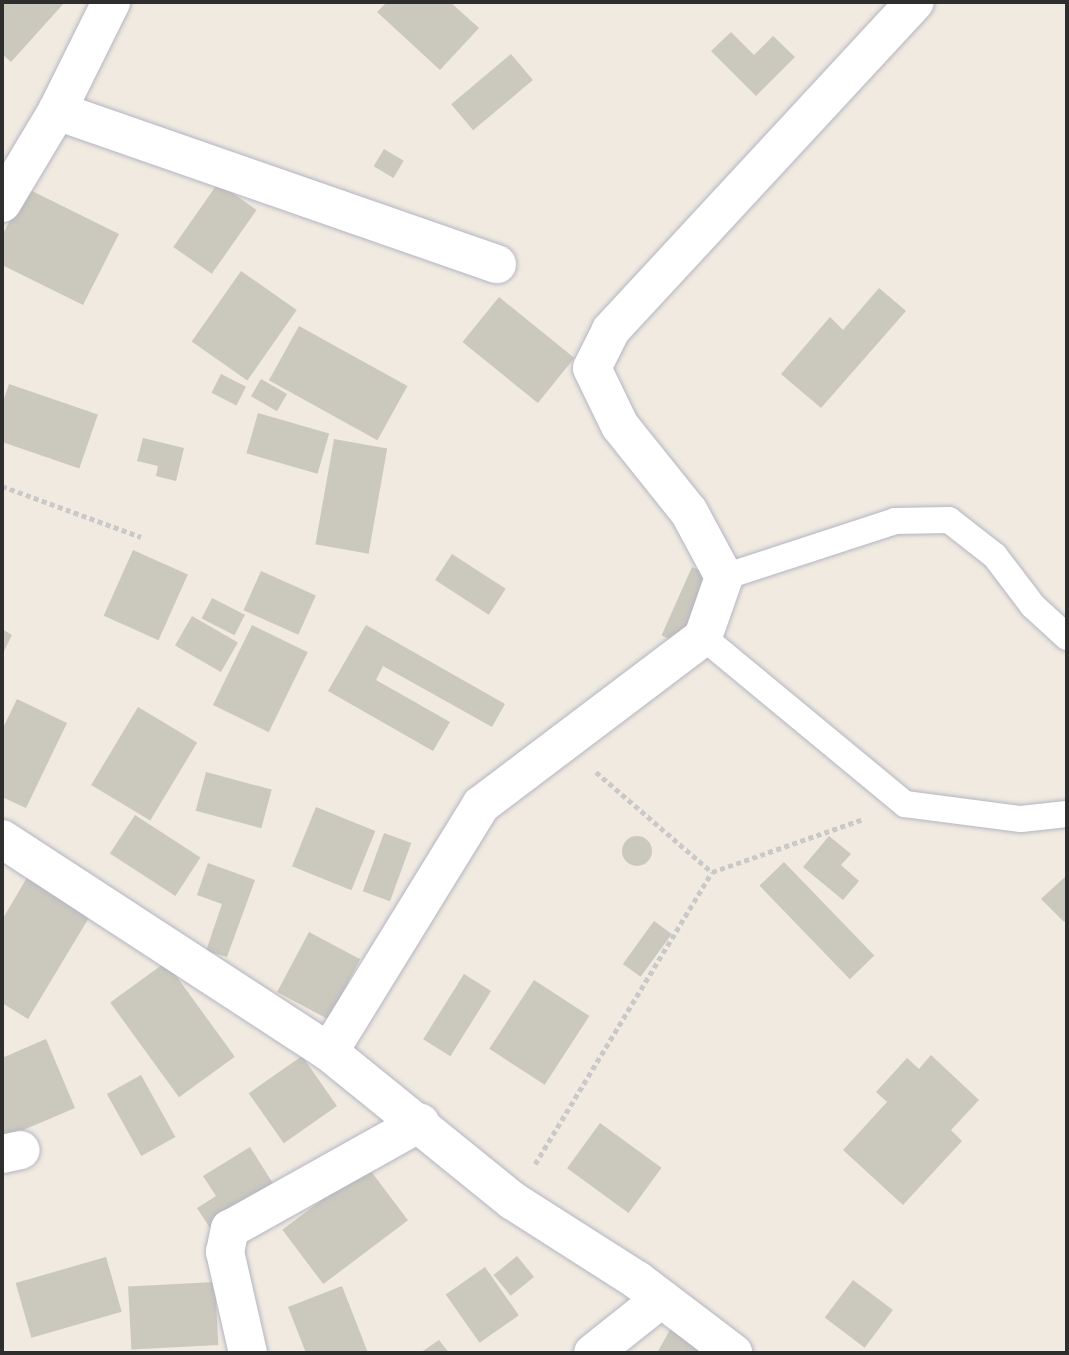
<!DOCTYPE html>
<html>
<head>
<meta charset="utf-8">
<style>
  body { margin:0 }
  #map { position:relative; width:1069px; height:1355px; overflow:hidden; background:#f0eae0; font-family:"Archivo Narrow",sans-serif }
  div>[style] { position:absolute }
  .building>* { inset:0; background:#cbc8be; transform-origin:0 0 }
  .round { border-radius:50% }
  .path>* { height:4.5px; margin-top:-2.25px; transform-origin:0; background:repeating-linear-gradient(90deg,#c9c9c9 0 5px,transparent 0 8.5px) }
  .roads { filter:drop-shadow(0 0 2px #b4b5c2) drop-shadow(0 0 2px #b4b5c2) }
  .lane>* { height:26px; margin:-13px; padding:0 13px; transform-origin:13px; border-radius:13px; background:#fff }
  .street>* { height:38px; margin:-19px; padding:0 19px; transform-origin:19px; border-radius:19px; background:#fff }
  span { translate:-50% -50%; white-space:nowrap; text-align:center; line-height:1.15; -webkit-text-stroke:5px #fff; paint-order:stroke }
  .frame { position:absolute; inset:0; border:4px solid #2e2e2e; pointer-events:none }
</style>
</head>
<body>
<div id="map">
  <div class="building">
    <i style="clip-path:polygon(2px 2px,65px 2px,11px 62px,2px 54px)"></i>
    <i style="clip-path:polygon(387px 2px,450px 2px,479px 28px,440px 70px,377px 12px)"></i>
    <i style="clip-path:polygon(731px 32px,754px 55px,773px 36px,795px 57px,756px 96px,711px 51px)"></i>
    <i style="left:511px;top:54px;width:34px;height:78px;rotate:50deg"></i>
    <i style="left:384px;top:149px;width:23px;height:20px;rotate:31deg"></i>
    <i style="left:218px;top:183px;width:47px;height:78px;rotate:35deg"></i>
    <i style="clip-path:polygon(26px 188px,119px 234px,83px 305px,2px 265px,2px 236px)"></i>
    <i style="left:241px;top:271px;width:68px;height:86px;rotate:35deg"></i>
    <i style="clip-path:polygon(879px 288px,906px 311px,821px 408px,781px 374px,830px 317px,843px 330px)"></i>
    <i style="left:499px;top:297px;width:97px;height:58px;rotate:39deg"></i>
    <i style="left:299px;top:326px;width:124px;height:62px;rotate:29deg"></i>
    <i style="left:221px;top:374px;width:28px;height:21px;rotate:27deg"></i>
    <i style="left:261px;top:379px;width:30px;height:20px;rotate:30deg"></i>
    <i style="left:9px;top:384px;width:94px;height:57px;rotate:19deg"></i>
    <i style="left:258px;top:413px;width:74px;height:42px;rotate:16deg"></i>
    <i style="clip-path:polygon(143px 438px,184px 448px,176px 481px,156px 476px,158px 466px,137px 461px)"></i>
    <i style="left:334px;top:439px;width:54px;height:107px;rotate:10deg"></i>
    <i style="left:133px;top:550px;width:60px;height:72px;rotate:24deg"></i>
    <i style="left:452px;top:554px;width:64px;height:31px;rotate:33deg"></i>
    <i style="left:692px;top:567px;width:30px;height:75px;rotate:24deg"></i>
    <i style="left:261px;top:571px;width:60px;height:43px;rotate:24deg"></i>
    <i style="left:212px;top:598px;width:37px;height:23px;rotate:27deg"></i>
    <i style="left:192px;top:616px;width:53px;height:34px;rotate:30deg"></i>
    <i style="left:252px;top:625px;width:62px;height:89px;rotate:26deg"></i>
    <i style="clip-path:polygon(366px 625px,505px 704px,492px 727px,383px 666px,376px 680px,450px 722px,433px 751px,328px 691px)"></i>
    <i style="clip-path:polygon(2px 629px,12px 635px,2px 655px)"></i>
    <i style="clip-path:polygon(17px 699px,67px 723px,26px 808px,2px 797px,2px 730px)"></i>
    <i style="left:138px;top:707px;width:69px;height:91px;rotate:31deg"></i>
    <i style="left:206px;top:772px;width:68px;height:40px;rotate:15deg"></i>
    <i style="left:316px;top:807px;width:64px;height:64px;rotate:22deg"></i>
    <i style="left:135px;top:815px;width:78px;height:46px;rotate:33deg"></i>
    <i style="left:384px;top:833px;width:29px;height:62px;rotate:20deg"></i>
    <i style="clip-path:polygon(829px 836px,851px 854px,841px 865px,859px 881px,843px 900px,803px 867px)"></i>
    <i class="round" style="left:622px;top:836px;width:30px;height:30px"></i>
    <i style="left:784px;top:862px;width:130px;height:34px;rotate:46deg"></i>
    <i style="clip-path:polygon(208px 863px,255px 880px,227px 957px,206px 951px,222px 904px,197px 895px)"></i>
    <i style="clip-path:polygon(32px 869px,96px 906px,28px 1019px,2px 1003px,2px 920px)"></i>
    <i style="clip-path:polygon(1067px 875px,1067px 919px,1064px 922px,1041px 899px)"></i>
    <i style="left:654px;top:921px;width:22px;height:53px;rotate:36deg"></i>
    <i style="left:309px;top:932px;width:58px;height:68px;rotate:28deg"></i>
    <i style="left:166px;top:962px;width:117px;height:69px;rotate:54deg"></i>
    <i style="left:464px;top:974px;width:32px;height:77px;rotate:32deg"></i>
    <i style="left:534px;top:980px;width:66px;height:82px;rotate:33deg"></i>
    <i style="clip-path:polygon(46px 1039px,75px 1108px,2px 1139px,2px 1058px)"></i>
    <i style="clip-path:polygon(931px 1055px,979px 1100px,951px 1130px,962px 1141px,903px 1205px,843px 1150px,887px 1102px,876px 1092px,907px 1058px,919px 1069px)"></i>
    <i style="left:302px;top:1056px;width:61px;height:65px;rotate:55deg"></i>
    <i style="left:141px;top:1075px;width:71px;height:39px;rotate:61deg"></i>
    <i style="left:600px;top:1123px;width:76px;height:56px;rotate:36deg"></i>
    <i style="clip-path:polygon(250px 1147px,277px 1190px,212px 1231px,197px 1208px,216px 1196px,203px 1176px)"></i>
    <i style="left:367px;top:1166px;width:68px;height:106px;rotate:53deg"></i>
    <i style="left:517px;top:1256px;width:27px;height:30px;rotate:51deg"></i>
    <i style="left:106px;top:1257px;width:57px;height:94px;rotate:74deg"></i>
    <i style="left:485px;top:1267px;width:59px;height:48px;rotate:55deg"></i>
    <i style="left:853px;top:1280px;width:50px;height:47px;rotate:37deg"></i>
    <i style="left:215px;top:1282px;width:63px;height:87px;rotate:87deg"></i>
    <i style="clip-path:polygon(342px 1286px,368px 1353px,306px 1353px,288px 1307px)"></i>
    <i style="clip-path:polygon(671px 1328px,701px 1353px,657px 1353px)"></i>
    <i style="clip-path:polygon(439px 1340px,449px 1353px,420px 1353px)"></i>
  </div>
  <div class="path">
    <i style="left:2px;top:486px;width:148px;rotate:20.1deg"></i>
    <i style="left:596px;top:772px;width:153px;rotate:40.8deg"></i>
    <i style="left:712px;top:872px;width:160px;rotate:-19.3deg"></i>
    <i style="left:535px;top:1164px;width:341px;rotate:-58.8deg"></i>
  </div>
  <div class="roads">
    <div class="lane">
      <i style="left:724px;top:577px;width:180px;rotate:-18.1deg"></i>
      <i style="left:895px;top:521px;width:54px;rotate:-1.1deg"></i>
      <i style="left:949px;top:520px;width:58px;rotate:38deg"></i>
      <i style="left:995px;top:556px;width:63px;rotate:52.8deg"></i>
      <i style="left:1033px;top:606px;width:46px;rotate:42.4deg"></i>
      <i style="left:703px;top:637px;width:262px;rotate:39.6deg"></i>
      <i style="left:905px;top:804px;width:117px;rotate:7.4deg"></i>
      <i style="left:1021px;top:819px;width:46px;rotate:-6.2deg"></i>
    </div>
    <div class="street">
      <i style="left:57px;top:111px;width:122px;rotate:-63.6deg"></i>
      <i style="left:2px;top:203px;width:107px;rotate:-59.1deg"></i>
      <i style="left:57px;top:111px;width:466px;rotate:19.2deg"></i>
      <i style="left:2px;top:839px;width:390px;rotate:33.1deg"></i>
      <i style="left:329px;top:1052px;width:237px;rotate:39deg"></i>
      <i style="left:513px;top:1201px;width:147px;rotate:32.5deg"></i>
      <i style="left:637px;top:1280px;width:121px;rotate:37.2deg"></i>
      <i style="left:329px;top:1052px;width:290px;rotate:-58.4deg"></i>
      <i style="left:481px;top:805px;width:278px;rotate:-37.1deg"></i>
      <i style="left:703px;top:637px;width:64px;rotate:-70.7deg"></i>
      <i style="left:724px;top:577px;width:74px;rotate:-118.3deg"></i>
      <i style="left:689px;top:512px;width:110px;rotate:-128.7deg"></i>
      <i style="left:620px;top:426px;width:64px;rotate:-115.8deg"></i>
      <i style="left:592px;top:368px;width:42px;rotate:-63.4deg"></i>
      <i style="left:611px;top:330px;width:447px;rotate:-47.2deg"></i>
      <i style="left:2px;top:1154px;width:19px;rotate:-12deg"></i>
      <i style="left:248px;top:1353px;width:104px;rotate:-102.8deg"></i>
      <i style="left:225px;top:1252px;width:24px;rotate:-78deg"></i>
      <i style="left:230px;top:1229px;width:218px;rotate:-29.2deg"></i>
      <i style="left:593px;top:1353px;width:87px;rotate:-38.5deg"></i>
    </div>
  </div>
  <div class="frame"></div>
</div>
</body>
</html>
